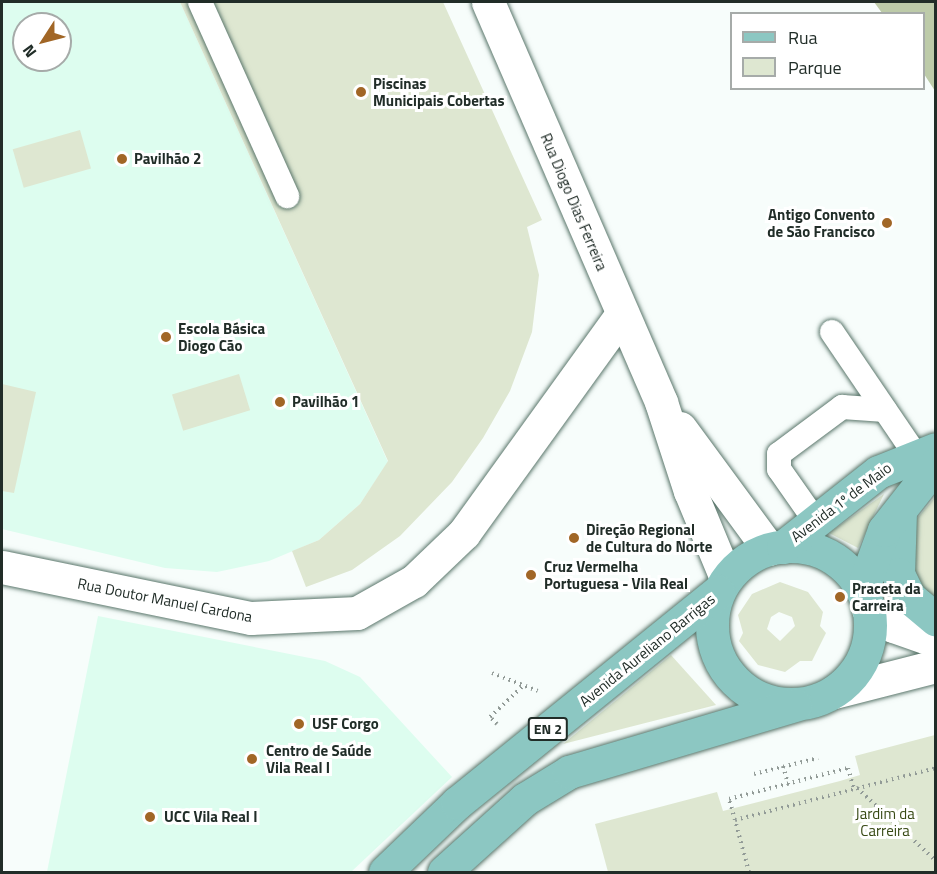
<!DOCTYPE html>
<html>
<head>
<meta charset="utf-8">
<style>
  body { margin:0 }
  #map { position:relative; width:937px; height:874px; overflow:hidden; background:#f7fdfb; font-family:"Titillium Web",sans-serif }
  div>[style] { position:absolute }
  .built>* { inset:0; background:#ddfdef }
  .green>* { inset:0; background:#dee7d1; transform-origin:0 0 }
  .forest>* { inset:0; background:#bdcba9 }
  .path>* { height:4px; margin-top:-2px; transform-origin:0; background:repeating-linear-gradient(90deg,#929b97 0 1.5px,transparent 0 6px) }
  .roads { filter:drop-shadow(0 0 2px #5b776c) drop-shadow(0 0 2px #5b776c) }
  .service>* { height:24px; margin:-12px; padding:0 12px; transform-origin:12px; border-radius:12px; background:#fff }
  .minor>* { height:33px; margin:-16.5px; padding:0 16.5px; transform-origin:16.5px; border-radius:16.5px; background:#fff }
  .primary>* { height:33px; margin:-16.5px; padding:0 16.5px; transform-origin:16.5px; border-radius:16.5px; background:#8cc7c2 }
  .primary>.ring { margin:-16.5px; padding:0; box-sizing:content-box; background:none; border:33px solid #8cc7c2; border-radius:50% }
  .dots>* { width:16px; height:16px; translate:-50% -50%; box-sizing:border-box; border:3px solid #fff; border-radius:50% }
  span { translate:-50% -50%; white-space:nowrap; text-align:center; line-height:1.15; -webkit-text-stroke:6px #fff; paint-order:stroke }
  .shield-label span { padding:2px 4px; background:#fff; border:2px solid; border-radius:4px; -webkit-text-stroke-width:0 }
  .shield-label { font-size:14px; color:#212d28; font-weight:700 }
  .poi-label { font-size:15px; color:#212d28; font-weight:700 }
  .left { translate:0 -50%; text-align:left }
  .right { translate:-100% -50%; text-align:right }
  .street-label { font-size:15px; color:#212d28 }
  .park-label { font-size:15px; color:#384a15 }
  .frame { position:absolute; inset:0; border:3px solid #212d28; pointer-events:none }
  .legend { position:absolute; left:730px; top:12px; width:195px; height:78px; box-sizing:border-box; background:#fff; border:2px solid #a6aba9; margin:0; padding:8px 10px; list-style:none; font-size:18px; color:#212d28 }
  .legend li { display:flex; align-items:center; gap:12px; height:30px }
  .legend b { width:30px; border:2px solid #a6aba9 }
  .north { position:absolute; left:12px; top:12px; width:60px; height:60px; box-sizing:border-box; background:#fff; border:2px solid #a6aba9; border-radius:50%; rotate:234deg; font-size:16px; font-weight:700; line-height:24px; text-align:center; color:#212d28 }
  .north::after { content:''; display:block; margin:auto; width:21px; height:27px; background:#a16626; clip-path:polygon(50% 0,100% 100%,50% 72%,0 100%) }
</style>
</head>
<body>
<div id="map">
  <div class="built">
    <i style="clip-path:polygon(evenodd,2px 2px,180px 2px,388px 462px,360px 504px,319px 540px,269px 561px,217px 572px,165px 568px,2px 529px,2px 2px,24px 24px,60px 24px,60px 60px,24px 60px,24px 24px)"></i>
    <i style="clip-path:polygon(98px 616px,325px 661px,360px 677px,452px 777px,351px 872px,47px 872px)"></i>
  </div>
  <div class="green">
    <i style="clip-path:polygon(180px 2px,443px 2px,542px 220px,527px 227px,539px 275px,532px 332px,510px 391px,483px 438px,452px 482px,400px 536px,352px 570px,306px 587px,292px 551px,319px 540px,360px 504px,388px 461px)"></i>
    <i style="left:80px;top:130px;width:40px;height:70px;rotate:74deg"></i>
    <i style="left:239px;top:374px;width:38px;height:70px;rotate:73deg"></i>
    <i style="clip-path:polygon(2px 384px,36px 392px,14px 493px,2px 491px)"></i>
    <i style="clip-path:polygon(884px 494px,858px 548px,829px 533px)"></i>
    <i style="clip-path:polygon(935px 497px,935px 605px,914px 577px,915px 521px)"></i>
    <i style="clip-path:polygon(evenodd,780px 582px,808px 592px,823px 612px,820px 626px,826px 633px,812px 661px,800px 661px,785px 672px,758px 665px,739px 641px,743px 633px,738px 615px,752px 594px,780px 582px,779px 612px,792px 617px,795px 626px,780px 641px,767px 629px,771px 617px,779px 612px)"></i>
    <i style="clip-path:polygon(671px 655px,716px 705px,563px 744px)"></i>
    <i style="clip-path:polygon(935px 735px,935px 872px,608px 872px,595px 824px,717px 792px,723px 811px,840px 781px,860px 775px,855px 756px)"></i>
  </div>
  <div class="forest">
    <i style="clip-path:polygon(874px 2px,935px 2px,935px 91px,924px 74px,924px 14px,882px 13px)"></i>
  </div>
  <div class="path">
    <i style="left:492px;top:673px;width:49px;rotate:21.4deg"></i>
    <i style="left:497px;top:724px;width:10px;rotate:-135deg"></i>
    <i style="left:490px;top:717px;width:47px;rotate:-43.3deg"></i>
    <i style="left:783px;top:766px;width:19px;rotate:74deg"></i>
    <i style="left:754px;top:774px;width:66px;rotate:-14deg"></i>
    <i style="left:857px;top:788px;width:108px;rotate:42.7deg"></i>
    <i style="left:735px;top:820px;width:22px;rotate:-106deg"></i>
    <i style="left:729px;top:799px;width:123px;rotate:-14.6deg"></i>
    <i style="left:848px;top:768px;width:22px;rotate:74deg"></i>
    <i style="left:749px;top:872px;width:54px;rotate:-105.1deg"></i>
    <i style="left:735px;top:820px;width:208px;rotate:-14.5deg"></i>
  </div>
  <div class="roads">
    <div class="service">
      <i style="left:200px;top:2px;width:213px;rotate:65.8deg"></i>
      <i style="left:832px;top:332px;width:148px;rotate:55.8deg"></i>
      <i style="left:814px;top:519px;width:61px;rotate:-125deg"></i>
      <i style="left:779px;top:469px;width:15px;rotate:-90deg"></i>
      <i style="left:779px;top:454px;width:79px;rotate:-36.7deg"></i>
      <i style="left:842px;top:407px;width:43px;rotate:4deg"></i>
    </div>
    <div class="minor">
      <i style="left:488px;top:2px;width:436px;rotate:66.6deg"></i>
      <i style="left:661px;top:402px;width:94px;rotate:72deg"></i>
      <i style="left:690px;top:491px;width:94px;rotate:67.5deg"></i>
      <i style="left:680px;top:428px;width:150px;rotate:53.7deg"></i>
      <i style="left:2px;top:567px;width:254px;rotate:11.6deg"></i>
      <i style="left:251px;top:618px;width:106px;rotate:-2.7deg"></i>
      <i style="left:357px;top:613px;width:65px;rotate:-29.3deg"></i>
      <i style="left:414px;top:581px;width:69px;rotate:-43.8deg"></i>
      <i style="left:464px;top:533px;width:270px;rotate:-54.2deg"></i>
      <i style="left:868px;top:609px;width:30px;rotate:34deg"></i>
      <i style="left:893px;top:626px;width:46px;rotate:19.2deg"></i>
      <i style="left:834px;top:692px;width:105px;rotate:-14.3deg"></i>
    </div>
    <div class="primary">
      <i style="left:900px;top:511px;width:63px;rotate:91.8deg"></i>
      <i style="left:898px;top:574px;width:25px;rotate:64deg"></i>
      <i style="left:909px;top:597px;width:35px;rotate:40deg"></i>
      <i class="ring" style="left:712px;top:546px;width:125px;height:125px"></i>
      <i style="left:783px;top:547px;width:121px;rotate:-38.3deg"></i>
      <i style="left:878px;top:472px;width:62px;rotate:-21.6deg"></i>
      <i style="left:862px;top:590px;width:64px;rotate:-69.9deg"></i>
      <i style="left:884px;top:530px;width:84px;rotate:-51.8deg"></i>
      <i style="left:385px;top:872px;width:100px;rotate:-43.8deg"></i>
      <i style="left:457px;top:803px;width:336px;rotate:-39deg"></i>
      <i style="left:444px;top:872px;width:109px;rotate:-42deg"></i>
      <i style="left:525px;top:799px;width:52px;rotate:-31.5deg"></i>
      <i style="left:569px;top:772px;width:236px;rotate:-16.5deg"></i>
    </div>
  </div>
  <div class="dots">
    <i style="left:361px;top:92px;background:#a16626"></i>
    <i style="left:122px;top:159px;background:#a16626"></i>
    <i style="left:887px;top:223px;background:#a16626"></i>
    <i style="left:166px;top:337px;background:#a16626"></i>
    <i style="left:280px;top:402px;background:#a16626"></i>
    <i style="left:574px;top:538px;background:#a16626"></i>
    <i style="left:531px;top:575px;background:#a16626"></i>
    <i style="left:840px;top:597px;background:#a16626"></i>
    <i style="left:299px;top:724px;background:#a16626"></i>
    <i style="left:252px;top:759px;background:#a16626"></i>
    <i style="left:150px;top:817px;background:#a16626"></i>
  </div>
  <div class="shield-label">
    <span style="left:548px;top:729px">EN 2</span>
  </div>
  <div class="poi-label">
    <span class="left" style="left:373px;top:92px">Piscinas<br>Municipais Cobertas</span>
    <span class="left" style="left:134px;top:159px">Pavilhão 2</span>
    <span class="right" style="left:875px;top:223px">Antigo Convento<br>de São Francisco</span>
    <span class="left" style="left:178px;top:337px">Escola Básica<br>Diogo Cão</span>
    <span class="left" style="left:292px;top:402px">Pavilhão 1</span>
    <span class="left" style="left:586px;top:538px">Direção Regional<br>de Cultura do Norte</span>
    <span class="left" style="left:544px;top:575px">Cruz Vermelha<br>Portuguesa - Vila Real</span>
    <span class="left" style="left:852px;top:597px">Praceta da<br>Carreira</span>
    <span class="left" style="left:312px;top:724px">USF Corgo</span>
    <span class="left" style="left:266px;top:759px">Centro de Saúde<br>Vila Real I</span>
    <span class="left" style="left:164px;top:817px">UCC Vila Real I</span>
  </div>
  <div class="street-label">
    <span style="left:574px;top:202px;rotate:67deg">Rua Diogo Dias Ferreira</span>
    <span style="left:841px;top:502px;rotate:-37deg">Avenida 1º de Maio</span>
    <span style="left:165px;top:600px;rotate:11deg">Rua Doutor Manuel Cardona</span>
    <span style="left:647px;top:650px;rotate:-39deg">Avenida Aureliano Barrigas</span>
  </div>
  <div class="park-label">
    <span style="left:885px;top:822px">Jardim da<br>Carreira</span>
  </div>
  <div class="frame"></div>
  <ul class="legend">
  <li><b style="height:8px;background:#8cc7c2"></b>Rua</li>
  <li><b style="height:16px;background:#dee7d1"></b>Parque</li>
  </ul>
  <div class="north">N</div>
</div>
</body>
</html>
